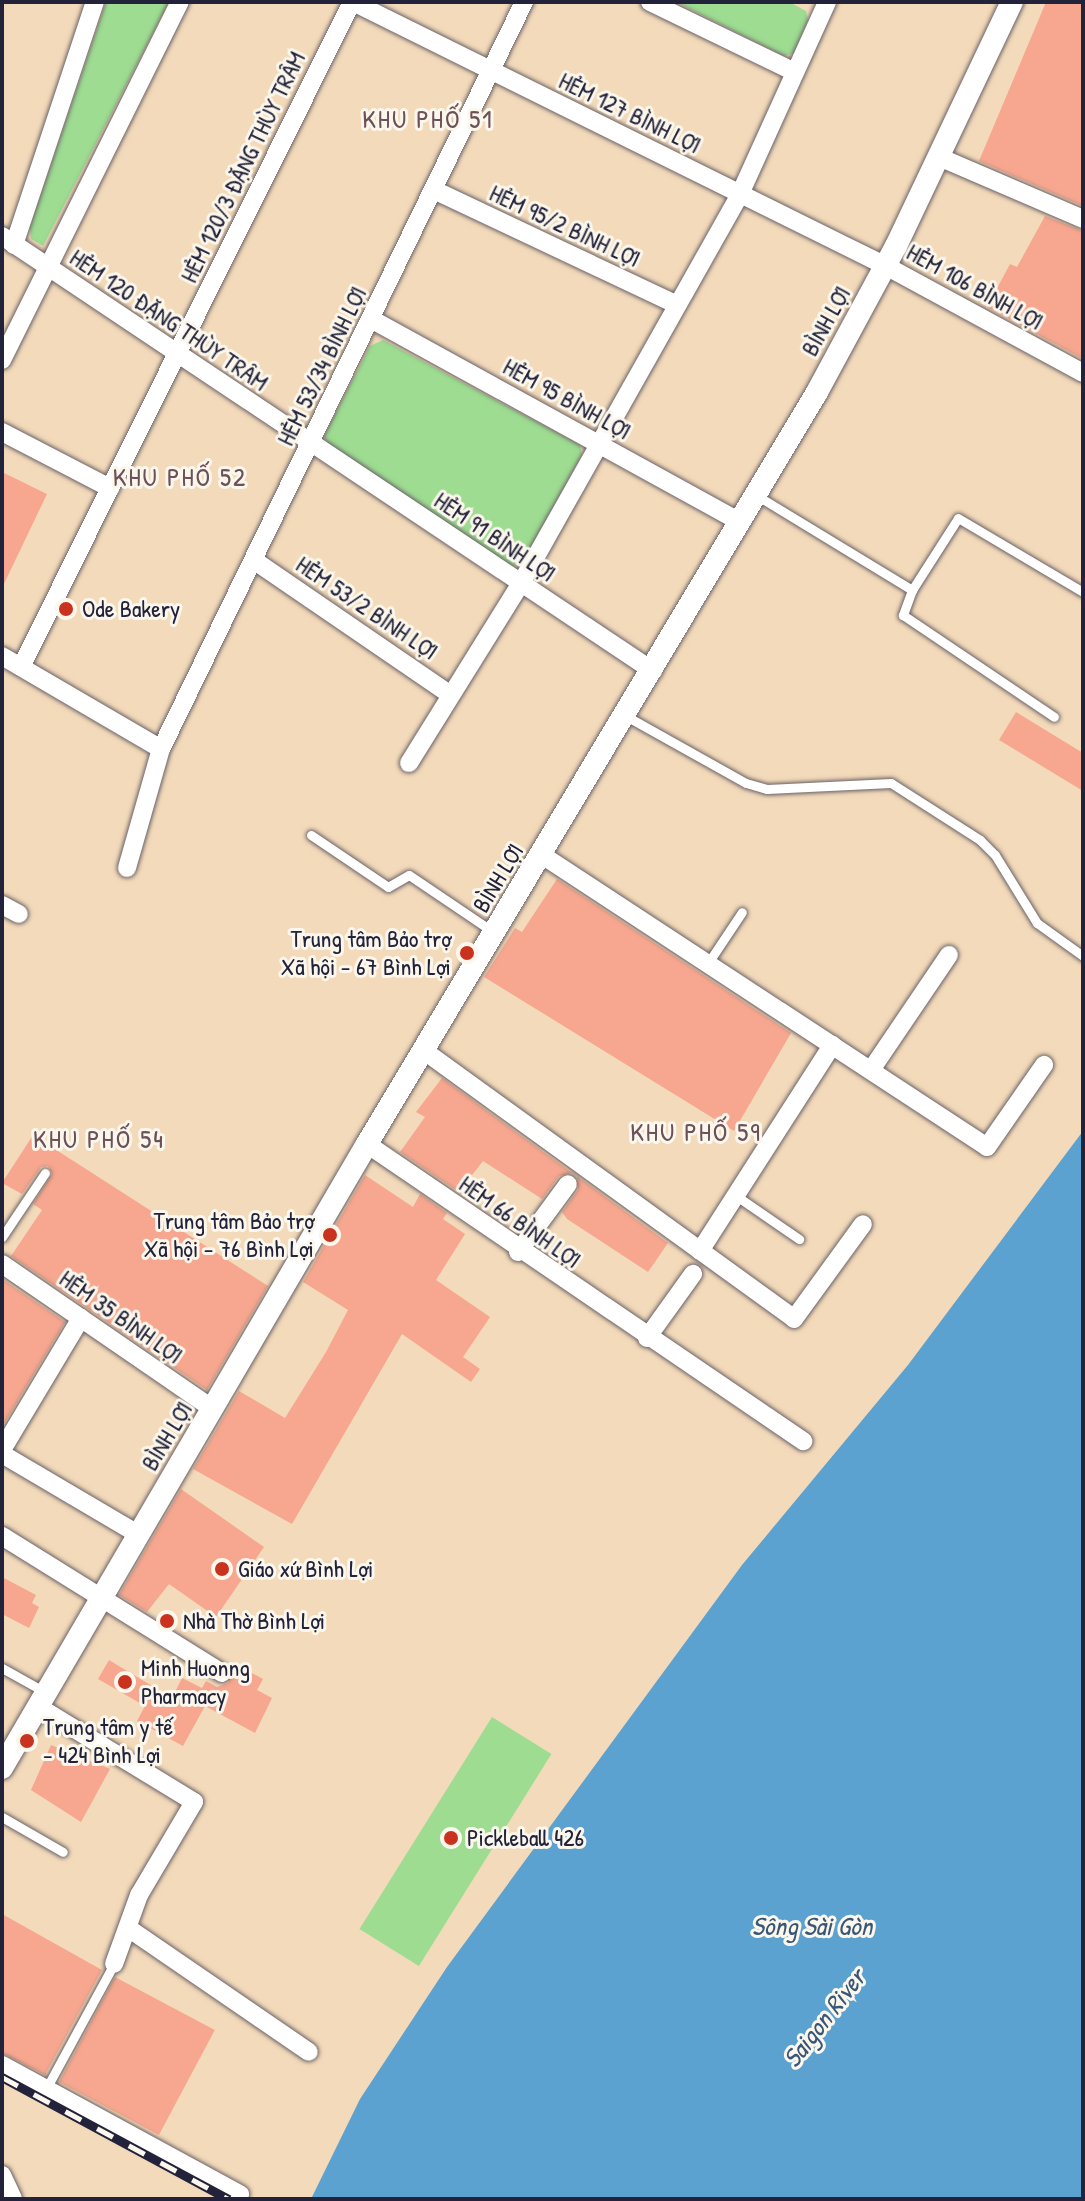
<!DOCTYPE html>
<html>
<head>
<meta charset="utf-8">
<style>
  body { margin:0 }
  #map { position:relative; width:1085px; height:2201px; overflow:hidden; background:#f3daba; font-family:"Patrick Hand",sans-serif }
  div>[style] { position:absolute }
  .green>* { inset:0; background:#9ddc91; transform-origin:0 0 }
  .water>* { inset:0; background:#5ba2d1 }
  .building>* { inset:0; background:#f7a78f; transform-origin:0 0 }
  .roads { filter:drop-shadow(0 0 2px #6b6267) drop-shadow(0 0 2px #6b6267) }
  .service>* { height:9px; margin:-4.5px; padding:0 4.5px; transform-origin:4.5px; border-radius:4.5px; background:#fff }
  .minor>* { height:18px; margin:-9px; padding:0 9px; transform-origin:9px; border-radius:9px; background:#fff }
  .tertiary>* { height:22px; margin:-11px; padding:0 11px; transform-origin:11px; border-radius:11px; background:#fff }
  .rail>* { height:9px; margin-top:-4.5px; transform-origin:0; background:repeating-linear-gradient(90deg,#fbf7ec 0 18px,#22223b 0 36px); box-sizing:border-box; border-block:2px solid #22223b }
  .dots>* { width:22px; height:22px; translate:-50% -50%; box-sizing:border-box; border:4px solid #fbf7ec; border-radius:50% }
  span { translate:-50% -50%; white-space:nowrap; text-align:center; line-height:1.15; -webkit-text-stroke:6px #fbf7ec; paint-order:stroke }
  .street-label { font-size:24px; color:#22223b }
  .poi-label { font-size:24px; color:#22223b }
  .left { translate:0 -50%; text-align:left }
  .right { translate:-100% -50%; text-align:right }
  .neighbourhood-label { font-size:26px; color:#6d5158; letter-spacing:2px }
  .water-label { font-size:26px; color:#395577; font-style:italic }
  .frame { position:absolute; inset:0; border:4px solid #22223b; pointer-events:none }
</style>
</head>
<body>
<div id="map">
  <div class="green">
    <i style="clip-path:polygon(106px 2px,169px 2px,43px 246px,31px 239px,30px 227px)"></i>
    <i style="clip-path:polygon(676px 2px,789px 2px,806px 11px,808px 20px,794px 53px,784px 56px)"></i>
    <i style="clip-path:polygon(383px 340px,580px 445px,582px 455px,521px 566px,511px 566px,329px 446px,324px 436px,370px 346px)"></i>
    <i style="left:492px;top:1717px;width:70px;height:250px;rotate:32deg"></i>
  </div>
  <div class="water">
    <i style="clip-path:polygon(1083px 1131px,1083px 2199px,311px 2199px,360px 2099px,447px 1967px,742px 1565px,908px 1365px)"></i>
  </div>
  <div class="building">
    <i style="clip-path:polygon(1046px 2px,1083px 2px,1083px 206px,979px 161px)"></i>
    <i style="clip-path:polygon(1045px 216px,1083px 231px,1083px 359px,987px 307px,1010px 264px,1017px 267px)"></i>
    <i style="clip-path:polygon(2px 472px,47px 494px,2px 588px)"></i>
    <i style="clip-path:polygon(1016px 712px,1083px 753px,1083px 791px,999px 740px)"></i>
    <i style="clip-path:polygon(557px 879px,791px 1033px,734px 1131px,484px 977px,515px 928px,522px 932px)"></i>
    <i style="clip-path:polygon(442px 1078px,572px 1173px,559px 1176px,542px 1199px,483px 1161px,459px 1192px,400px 1152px,425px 1117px,416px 1112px)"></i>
    <i style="clip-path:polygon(33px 1135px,268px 1286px,207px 1390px,11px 1256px,42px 1210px,33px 1204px,52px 1174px,48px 1166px,41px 1167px,22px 1194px,2px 1183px)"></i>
    <i style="clip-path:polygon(365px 1175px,413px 1207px,420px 1194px,447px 1213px,443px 1219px,465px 1234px,436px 1280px,490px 1317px,463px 1357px,480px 1369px,471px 1382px,402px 1334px,292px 1524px,193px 1469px,239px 1391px,285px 1418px,326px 1352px,348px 1310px,303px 1282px)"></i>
    <i style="clip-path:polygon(577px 1176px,668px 1243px,648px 1272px,567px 1219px,562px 1212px,578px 1190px)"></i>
    <i style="clip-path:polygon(2px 1279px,65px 1322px,2px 1427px)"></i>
    <i style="clip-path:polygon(181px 1489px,264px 1547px,216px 1617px,169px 1584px,147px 1612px,119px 1595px)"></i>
    <i style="clip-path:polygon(2px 1577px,36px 1595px,32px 1603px,39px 1607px,29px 1628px,2px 1614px)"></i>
    <i style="clip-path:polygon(109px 1660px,172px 1698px,182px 1678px,202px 1688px,206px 1681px,217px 1687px,228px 1683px,232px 1662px,263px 1679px,257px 1690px,272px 1698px,255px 1733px,205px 1706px,183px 1746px,137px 1721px,145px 1706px,98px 1679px)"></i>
    <i style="clip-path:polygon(51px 1745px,110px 1769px,81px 1822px,31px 1790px)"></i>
    <i style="clip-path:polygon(2px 1914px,102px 1970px,45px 2075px,2px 2053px)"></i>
    <i style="left:115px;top:1977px;width:113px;height:119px;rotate:28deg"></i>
  </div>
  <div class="roads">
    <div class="service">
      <i style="left:756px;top:495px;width:183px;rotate:31.3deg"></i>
      <i style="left:912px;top:590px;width:85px;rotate:-57.4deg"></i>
      <i style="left:958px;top:518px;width:145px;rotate:30.6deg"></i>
      <i style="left:912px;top:590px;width:27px;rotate:110deg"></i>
      <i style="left:903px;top:615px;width:182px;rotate:34deg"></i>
      <i style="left:626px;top:716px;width:137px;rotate:29.2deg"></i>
      <i style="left:746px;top:783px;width:22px;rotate:16deg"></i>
      <i style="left:767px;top:789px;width:124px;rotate:-2.8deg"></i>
      <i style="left:891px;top:783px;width:106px;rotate:32.6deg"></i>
      <i style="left:980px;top:840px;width:21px;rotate:45deg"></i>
      <i style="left:995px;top:855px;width:80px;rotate:58.3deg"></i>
      <i style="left:1037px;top:923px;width:57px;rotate:35.7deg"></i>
      <i style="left:311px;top:835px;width:93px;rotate:34deg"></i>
      <i style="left:388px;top:887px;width:24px;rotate:-30deg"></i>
      <i style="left:409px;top:875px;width:100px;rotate:34deg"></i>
      <i style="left:708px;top:963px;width:61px;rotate:-56.3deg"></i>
      <i style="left:735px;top:1195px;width:78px;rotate:34.5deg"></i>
      <i style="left:2px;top:1237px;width:77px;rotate:-56.1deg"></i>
      <i style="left:2px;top:1668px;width:49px;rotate:29.2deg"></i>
      <i style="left:2px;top:1817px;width:70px;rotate:29.8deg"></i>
      <i style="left:46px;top:2089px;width:142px;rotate:-61.5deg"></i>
    </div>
    <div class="minor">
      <i style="left:353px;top:2px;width:595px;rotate:26.35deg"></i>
      <i style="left:886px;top:266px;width:224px;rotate:28.5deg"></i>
      <i style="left:650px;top:2px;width:161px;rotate:25.8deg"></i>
      <i style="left:939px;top:157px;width:157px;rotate:23.3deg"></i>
      <i style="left:434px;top:190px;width:269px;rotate:25.3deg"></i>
      <i style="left:2px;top:236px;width:783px;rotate:33.75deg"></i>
      <i style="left:14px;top:245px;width:256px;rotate:-71.6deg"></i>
      <i style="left:371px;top:319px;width:421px;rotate:28.8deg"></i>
      <i style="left:2px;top:360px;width:400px;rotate:-63.6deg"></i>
      <i style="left:2px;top:432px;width:122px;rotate:27.4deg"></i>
      <i style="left:255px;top:561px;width:237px;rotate:34.4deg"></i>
      <i style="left:2px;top:656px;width:184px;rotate:30.3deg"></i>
      <i style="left:21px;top:667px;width:743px;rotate:-63.54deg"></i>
      <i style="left:409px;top:763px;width:212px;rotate:-58.1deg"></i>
      <i style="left:521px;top:583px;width:446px;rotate:-60.6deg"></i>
      <i style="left:740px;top:194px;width:211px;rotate:-65.6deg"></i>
      <i style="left:542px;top:855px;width:532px;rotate:33.27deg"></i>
      <i style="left:987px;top:1147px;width:100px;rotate:-55.2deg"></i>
      <i style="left:127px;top:868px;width:124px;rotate:-74.1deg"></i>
      <i style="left:161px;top:749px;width:831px;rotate:-64.08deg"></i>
      <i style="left:2px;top:905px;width:19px;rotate:28deg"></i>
      <i style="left:423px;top:1050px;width:458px;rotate:35.9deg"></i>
      <i style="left:794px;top:1319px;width:117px;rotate:-54deg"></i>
      <i style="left:871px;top:1070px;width:139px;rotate:-55.9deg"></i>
      <i style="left:367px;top:1144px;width:528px;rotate:34.26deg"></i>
      <i style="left:700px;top:1251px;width:245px;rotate:-57.3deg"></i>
      <i style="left:518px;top:1252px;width:84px;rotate:-53.7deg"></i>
      <i style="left:2px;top:1264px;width:256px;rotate:34.5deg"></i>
      <i style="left:647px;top:1338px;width:79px;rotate:-54.3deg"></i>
      <i style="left:2px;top:1450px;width:154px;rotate:-59.1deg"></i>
      <i style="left:2px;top:1454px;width:158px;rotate:30.5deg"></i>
      <i style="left:2px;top:1536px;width:259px;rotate:31.9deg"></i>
      <i style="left:37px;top:1706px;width:184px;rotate:31.4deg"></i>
      <i style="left:194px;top:1802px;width:108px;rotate:120.6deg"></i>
      <i style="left:139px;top:1895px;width:73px;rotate:109.9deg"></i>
      <i style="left:128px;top:1928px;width:219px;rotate:34.4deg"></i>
      <i style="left:2px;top:2065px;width:271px;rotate:28.5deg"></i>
      <i style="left:2px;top:2175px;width:26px;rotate:65deg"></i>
    </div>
    <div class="tertiary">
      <i style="left:2px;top:1768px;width:723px;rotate:-59.68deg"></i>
      <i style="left:367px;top:1144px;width:876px;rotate:-59.1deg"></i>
      <i style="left:817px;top:392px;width:166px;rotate:-61.6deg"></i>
      <i style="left:896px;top:246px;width:270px;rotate:-64.6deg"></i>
    </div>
  </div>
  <div class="rail">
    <i style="left:2px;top:2077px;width:258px;rotate:28.3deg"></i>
  </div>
  <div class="dots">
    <i style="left:66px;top:609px;background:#c8321e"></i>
    <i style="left:467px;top:953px;background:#c8321e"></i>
    <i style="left:330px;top:1235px;background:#c8321e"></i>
    <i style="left:222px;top:1569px;background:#c8321e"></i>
    <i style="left:167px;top:1621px;background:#c8321e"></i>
    <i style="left:125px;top:1682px;background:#c8321e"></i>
    <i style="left:27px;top:1741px;background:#c8321e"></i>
    <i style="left:451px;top:1838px;background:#c8321e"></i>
  </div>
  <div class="street-label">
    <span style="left:630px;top:113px;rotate:26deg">HẺM 127 BÌNH LỢI</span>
    <span style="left:243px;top:167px;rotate:-64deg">HẺM 120/3 ĐẶNG THÙY TRÂM</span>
    <span style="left:565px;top:226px;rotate:25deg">HẺM 95/2 BÌNH LỢI</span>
    <span style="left:975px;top:287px;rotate:29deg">HẺM 106 BÌNH LỢI</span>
    <span style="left:169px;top:320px;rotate:34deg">HẺM 120 ĐẶNG THÙY TRÂM</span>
    <span style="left:826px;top:321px;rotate:-61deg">BÌNH LỢI</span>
    <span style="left:322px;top:366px;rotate:-64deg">HẺM 53/34 BÌNH LỢI</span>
    <span style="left:567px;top:399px;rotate:29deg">HẺM 95 BÌNH LỢI</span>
    <span style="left:495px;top:537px;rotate:34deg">HẺM 91 BÌNH LỢI</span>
    <span style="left:367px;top:608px;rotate:34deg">HẺM 53/2 BÌNH LỢI</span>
    <span style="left:498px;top:878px;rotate:-59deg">BÌNH LỢI</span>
    <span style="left:520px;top:1222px;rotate:35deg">HẺM 66 BÌNH LỢI</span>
    <span style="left:121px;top:1317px;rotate:35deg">HẺM 35 BÌNH LỢI</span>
    <span style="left:167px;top:1436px;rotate:-59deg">BÌNH LỢI</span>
  </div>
  <div class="poi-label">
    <span class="left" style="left:82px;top:609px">Ode Bakery</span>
    <span class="right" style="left:451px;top:953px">Trung tâm Bảo trợ<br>Xã hội - 67 Bình Lợi</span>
    <span class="right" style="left:314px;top:1235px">Trung tâm Bảo trợ<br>Xã hội - 76 Bình Lợi</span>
    <span class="left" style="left:238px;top:1569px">Giáo xứ Bình Lợi</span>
    <span class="left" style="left:183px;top:1621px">Nhà Thờ Bình Lợi</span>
    <span class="left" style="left:141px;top:1682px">Minh Huonng<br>Pharmacy</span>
    <span class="left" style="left:43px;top:1741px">Trung tâm y tế<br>- 424 Bình Lợi</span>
    <span class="left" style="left:467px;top:1838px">Pickleball 426</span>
  </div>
  <div class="neighbourhood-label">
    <span style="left:428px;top:119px">KHU PHỐ 51</span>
    <span style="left:180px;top:477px">KHU PHỐ 52</span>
    <span style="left:696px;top:1132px">KHU PHỐ 59</span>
    <span style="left:99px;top:1139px">KHU PHỐ 54</span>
  </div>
  <div class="water-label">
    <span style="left:812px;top:1926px">Sông Sài Gòn</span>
    <span style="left:824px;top:2018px;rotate:-52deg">Saigon River</span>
  </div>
  <div class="frame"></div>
</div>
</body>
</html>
